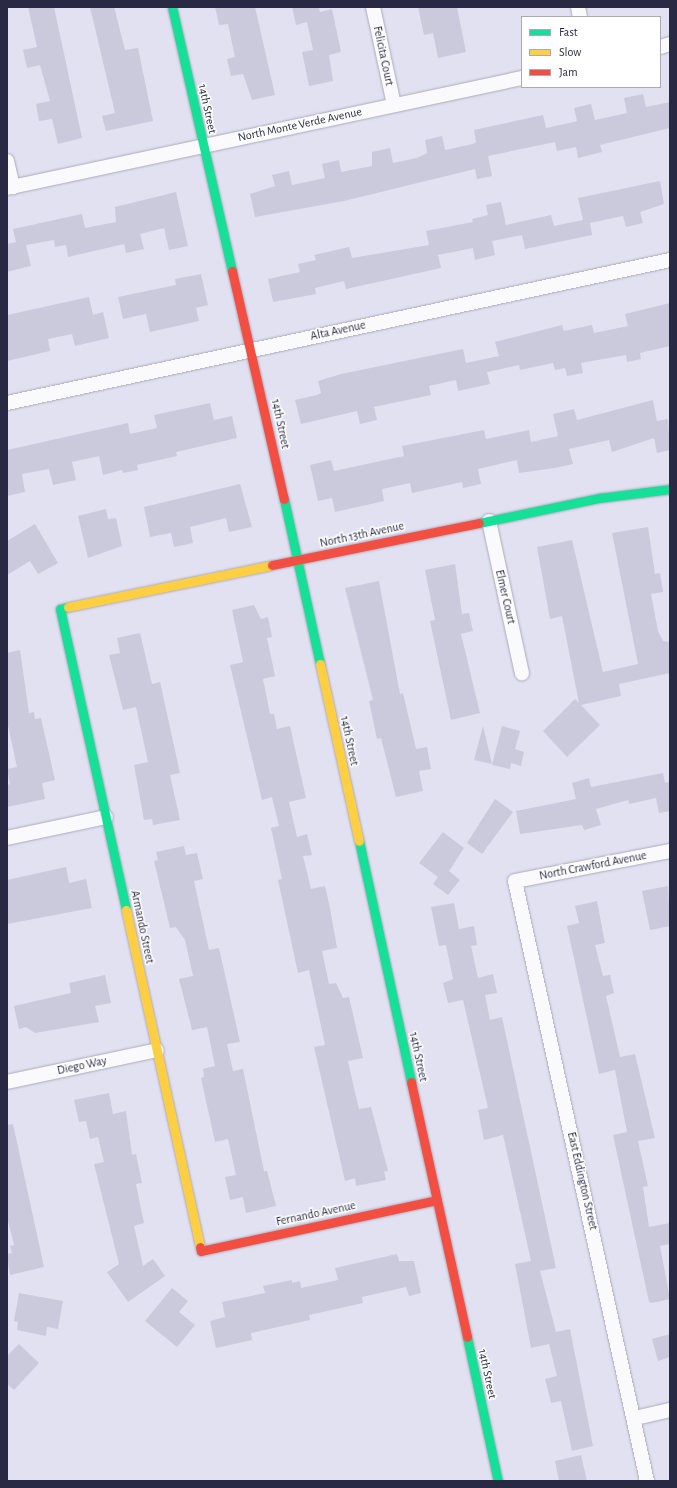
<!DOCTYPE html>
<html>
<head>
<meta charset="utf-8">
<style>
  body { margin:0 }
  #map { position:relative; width:677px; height:1488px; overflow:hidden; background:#e1e1f1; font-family:"Alegreya Sans",sans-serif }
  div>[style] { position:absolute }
  .building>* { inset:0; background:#cacadc }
  .roads { filter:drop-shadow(0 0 1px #abaabd) drop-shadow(0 0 1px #abaabd) }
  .street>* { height:14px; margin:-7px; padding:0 7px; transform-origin:7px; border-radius:7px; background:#fafafd }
  .fast>* { height:9px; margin:-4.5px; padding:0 4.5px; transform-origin:4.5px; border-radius:4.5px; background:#16e098 }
  .slow>* { height:9px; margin:-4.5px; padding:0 4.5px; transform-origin:4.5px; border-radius:4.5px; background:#ffcf43 }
  .jam>* { height:9px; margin:-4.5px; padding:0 4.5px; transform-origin:4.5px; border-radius:4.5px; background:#f24e42 }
  span { translate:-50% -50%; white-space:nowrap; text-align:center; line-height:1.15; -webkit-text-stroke:3px #fff; paint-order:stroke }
  .street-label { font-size:12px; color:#2a2943 }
  .frame { position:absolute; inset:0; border:8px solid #2a2943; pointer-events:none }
  .legend { position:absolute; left:521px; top:16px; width:140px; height:72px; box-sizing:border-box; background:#fff; border:1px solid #aaa9b4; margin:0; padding:5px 7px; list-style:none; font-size:12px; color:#2a2943 }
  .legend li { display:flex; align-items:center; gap:8px; height:20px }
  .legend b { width:20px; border:1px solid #aaa9b4 }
</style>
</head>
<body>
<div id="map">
  <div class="building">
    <i style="clip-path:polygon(28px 7px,54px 7px,82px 138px,58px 144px,52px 119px,39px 121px,36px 104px,50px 101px,40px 65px,27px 68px,23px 50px,37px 47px)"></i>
    <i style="clip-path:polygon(90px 7px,114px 7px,125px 50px,138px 48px,153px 121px,106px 131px,102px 116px,115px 113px)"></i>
    <i style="clip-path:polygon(215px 7px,255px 7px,275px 95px,252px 100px,243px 74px,231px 76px,227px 59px,235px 57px,228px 24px,219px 25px)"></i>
    <i style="clip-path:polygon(292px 7px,319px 7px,320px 12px,332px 9px,341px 52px,329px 55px,333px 81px,309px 86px,302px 52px,313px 50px,307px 22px,296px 25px)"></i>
    <i style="clip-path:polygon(418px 7px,457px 7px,466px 52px,438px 58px,433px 33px,424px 35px)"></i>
    <i style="clip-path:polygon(643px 94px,646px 107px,670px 102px,670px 128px,600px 145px,602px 152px,578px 158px,576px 147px,557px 151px,555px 142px,488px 156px,492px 176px,477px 179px,475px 169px,344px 201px,255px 217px,250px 194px,275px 186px,272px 175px,289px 171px,292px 185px,325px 178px,322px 164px,339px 160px,341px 172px,372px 166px,372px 152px,390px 148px,393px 163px,417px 158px,427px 153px,425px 140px,442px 136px,445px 150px,473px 144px,476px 142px,474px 130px,543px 115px,546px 128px,574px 122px,577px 121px,574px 108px,591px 104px,595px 120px,627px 113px,624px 98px)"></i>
    <i style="clip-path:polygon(660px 181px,664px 204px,640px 212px,643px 223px,626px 227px,623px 216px,590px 223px,592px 235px,525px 249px,522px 235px,492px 241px,495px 255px,475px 260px,473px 248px,438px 255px,441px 268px,346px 289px,344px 281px,315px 288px,316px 294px,273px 302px,268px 279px,300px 272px,298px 264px,316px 260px,314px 255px,349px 247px,352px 258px,429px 245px,426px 231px,473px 222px,472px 219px,488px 215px,486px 205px,501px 202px,506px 225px,551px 215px,554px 226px,583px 220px,578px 198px)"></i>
    <i style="clip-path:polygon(176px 192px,188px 246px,169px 250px,164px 228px,140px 234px,144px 249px,126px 253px,124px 244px,68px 257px,66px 245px,55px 247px,54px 240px,26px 245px,31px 266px,7px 272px,7px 244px,16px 242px,13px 229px,82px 214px,85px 228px,116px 222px,115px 207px)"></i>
    <i style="clip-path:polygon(201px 274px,208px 305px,196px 308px,199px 321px,150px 332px,146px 314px,123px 319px,118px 297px,176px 285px,175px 279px)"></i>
    <i style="clip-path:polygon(89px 297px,93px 315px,103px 312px,109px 338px,75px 346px,72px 334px,48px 339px,50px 351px,7px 361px,7px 315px)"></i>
    <i style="clip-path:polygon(670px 303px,670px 346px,640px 353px,641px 359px,627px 362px,626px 355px,581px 363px,583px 373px,567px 376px,565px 368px,555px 370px,553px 363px,520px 370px,519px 365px,487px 372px,490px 384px,458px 391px,456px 380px,429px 386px,431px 395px,374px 407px,377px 420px,360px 424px,357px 411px,301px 424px,295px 400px,317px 395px,321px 393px,318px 381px,341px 374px,463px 349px,466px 363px,499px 356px,495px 342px,562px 325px,564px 331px,592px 325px,594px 333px,628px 326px,625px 314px)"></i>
    <i style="clip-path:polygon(653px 400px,657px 421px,668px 419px,670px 450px,657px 453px,654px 438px,612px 452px,609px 440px,569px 449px,573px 464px,555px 468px,519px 473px,517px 460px,478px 469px,481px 484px,463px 488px,462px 482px,412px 493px,410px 483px,382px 489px,384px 501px,335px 512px,332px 498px,318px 501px,310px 465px,331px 460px,334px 471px,404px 456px,402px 446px,484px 430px,486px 439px,529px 430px,531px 442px,558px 436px,553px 414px,574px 409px,577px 420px)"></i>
    <i style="clip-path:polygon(210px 403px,214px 420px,232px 416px,237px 438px,176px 452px,177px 456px,137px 465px,138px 470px,123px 473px,122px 470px,103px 475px,99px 456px,72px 462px,76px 480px,53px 485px,49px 469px,22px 474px,25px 492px,7px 496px,7px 450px,128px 423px,130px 434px,157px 428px,154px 415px)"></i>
    <i style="clip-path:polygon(240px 484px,252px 527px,229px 532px,226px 518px,190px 527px,193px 543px,174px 547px,171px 533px,150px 537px,144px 507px)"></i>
    <i style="clip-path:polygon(106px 509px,108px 519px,116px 518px,122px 546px,88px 558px,78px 516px)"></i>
    <i style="clip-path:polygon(35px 524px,58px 563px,38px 574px,30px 561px,7px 575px,7px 541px)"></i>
    <i style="clip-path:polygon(648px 527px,655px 574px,660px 573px,663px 592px,651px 594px,658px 631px,663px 641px,670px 642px,670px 673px,619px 684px,621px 696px,581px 705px,600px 725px,567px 757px,543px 731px,575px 699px,579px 703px,562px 616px,550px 619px,537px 547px,572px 540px,603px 672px,638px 664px,612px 533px)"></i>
    <i style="clip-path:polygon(455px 564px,462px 614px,469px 613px,473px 631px,461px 634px,480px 713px,451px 720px,430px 621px,435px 620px,425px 570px)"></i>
    <i style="clip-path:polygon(379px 581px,400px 694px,403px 693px,416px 749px,427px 747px,431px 769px,419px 771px,423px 791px,396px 797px,381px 738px,377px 739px,369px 701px,373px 700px,345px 588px)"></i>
    <i style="clip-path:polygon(254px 605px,261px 619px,268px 617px,272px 637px,267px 638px,275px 676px,263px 679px,270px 714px,274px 714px,277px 729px,290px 726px,306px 798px,289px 802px,297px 837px,307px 834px,312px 855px,303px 856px,311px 889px,325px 886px,330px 908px,337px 948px,322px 951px,329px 984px,336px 983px,343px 998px,349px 997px,363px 1058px,348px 1061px,354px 1088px,359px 1109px,371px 1107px,388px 1171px,384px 1172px,386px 1180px,356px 1186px,355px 1178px,345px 1181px,314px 1047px,325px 1045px,309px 970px,298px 973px,278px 880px,282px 879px,271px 828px,279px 826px,272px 797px,262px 800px,230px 665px,243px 662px,232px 610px)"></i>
    <i style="clip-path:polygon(140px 633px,152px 684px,160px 682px,180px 773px,170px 775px,180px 820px,153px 825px,152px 819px,144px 820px,134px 765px,148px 762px,136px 707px,123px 710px,109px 655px,120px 653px,117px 638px)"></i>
    <i style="clip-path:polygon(20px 650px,29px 713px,34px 712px,35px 719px,41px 718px,55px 780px,42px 783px,45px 799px,7px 807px,7px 785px,10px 784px,7px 769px,17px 767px,7px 721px,7px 653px)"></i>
    <i style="clip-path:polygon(483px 726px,492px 764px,474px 760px)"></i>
    <i style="clip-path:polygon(502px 726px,520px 731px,515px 749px,524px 752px,521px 766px,511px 763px,510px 769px,492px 765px)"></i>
    <i style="clip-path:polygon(663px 773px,665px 783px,670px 782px,670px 811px,659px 813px,656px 798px,629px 804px,628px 800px,596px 809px,601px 825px,584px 830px,582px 825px,520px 834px,516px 811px,576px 799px,572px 783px,589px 778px,591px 787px)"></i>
    <i style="clip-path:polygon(495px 799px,513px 812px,482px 854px,467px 843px)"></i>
    <i style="clip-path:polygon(443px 832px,464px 848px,449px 871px,460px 880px,448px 895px,433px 884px,438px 877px,419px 863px)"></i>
    <i style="clip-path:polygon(184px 846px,186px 855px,197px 853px,203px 879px,194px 881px,209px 950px,219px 948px,240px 1042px,227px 1044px,233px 1071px,243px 1069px,264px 1171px,267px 1171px,276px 1206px,246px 1213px,243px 1197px,230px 1200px,225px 1177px,236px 1175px,228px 1139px,215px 1142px,201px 1078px,204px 1077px,203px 1069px,215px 1066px,207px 1027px,192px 1030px,179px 979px,193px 976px,185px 940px,176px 927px,170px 928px,154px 861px,158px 860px,156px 852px)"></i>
    <i style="clip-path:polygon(66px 867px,69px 883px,86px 879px,92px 908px,7px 924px,7px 880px)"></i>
    <i style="clip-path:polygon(668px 886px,670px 926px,650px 930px,642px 891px)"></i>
    <i style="clip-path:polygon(597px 901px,605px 943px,595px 945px,603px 976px,610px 975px,614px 993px,606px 996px,620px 1057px,635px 1054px,655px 1138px,638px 1141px,648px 1186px,643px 1187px,649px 1227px,670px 1223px,670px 1244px,660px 1246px,670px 1299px,652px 1303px,649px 1302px,613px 1135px,627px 1132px,615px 1070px,599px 1074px,567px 926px,579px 923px,575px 906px)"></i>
    <i style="clip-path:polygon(454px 903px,459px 929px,474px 926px,477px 945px,471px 946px,478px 978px,493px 974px,497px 993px,485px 995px,490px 1020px,502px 1017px,556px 1268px,540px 1271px,556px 1332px,570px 1329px,593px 1446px,572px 1451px,561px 1401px,551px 1403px,545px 1379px,557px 1376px,549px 1344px,531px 1348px,515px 1264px,531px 1261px,503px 1135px,484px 1140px,478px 1110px,488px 1108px,463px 1000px,448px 1003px,443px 983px,453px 979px,446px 945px,439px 946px,431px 907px)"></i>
    <i style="clip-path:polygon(105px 975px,111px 1003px,95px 1006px,99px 1022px,35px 1033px,26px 1027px,19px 1029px,14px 1006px,71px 993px,69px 983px)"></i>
    <i style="clip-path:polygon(109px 1093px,113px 1114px,126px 1111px,132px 1155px,136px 1154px,142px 1183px,136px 1184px,144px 1223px,134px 1226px,143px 1266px,153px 1259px,165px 1276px,128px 1302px,107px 1272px,119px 1264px,94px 1164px,104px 1162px,98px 1137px,90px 1139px,86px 1121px,79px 1122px,74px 1100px)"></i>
    <i style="clip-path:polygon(13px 1124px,44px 1267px,10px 1275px,7px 1254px,12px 1253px,10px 1246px,14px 1245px,7px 1217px,7px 1125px)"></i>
    <i style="clip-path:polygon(397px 1254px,399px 1261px,414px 1261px,421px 1293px,409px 1296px,406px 1287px,362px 1297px,363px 1303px,309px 1315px,310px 1320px,251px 1333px,252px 1340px,216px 1348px,210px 1321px,225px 1317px,222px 1302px,265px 1293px,263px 1286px,292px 1280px,292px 1283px,300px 1281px,301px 1288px,338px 1280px,335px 1268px)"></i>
    <i style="clip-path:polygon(172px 1288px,188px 1301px,179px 1312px,195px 1325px,177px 1347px,145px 1321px)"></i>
    <i style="clip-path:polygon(19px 1293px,63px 1301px,58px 1329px,47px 1327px,46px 1336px,17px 1330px,18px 1322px,14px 1321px)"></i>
    <i style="clip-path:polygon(670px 1334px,670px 1357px,658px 1361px,652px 1339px)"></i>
    <i style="clip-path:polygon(19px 1344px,39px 1363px,14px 1390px,7px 1384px,7px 1356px)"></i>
    <i style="clip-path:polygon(581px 1455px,587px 1481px,559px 1481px,555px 1461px)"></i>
  </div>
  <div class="roads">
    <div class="street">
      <i style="left:373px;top:7px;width:100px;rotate:77.9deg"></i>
      <i style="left:578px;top:7px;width:10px;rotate:79deg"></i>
      <i style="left:660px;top:47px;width:10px;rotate:-17deg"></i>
      <i style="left:7px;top:161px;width:27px;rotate:77deg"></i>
      <i style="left:7px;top:188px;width:527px;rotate:-12.06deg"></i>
      <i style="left:7px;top:403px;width:678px;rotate:-12.17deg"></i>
      <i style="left:489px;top:521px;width:156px;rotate:77.8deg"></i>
      <i style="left:7px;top:838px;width:101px;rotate:-12deg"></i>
      <i style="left:7px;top:1082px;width:153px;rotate:-12deg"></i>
      <i style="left:635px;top:1418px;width:36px;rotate:-13deg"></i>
      <i style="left:647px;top:1481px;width:614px;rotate:-102.41deg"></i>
      <i style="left:515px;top:881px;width:158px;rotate:-11deg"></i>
    </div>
    <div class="fast">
      <i style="left:172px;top:7px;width:271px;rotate:77.2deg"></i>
      <i style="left:284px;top:499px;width:169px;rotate:77.7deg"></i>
      <i style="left:479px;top:523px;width:123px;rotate:-11.8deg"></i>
      <i style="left:599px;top:498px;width:72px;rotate:-7.2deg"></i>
      <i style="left:68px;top:607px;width:8px;rotate:166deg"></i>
      <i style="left:60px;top:609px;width:308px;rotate:77.6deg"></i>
      <i style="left:359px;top:841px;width:247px;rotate:77.8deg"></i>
      <i style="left:467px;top:1337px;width:147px;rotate:77.9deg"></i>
    </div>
    <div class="slow">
      <i style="left:68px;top:607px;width:208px;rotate:-11.6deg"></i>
      <i style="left:320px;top:664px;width:181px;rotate:77.6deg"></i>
      <i style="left:126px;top:910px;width:345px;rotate:77.6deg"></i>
    </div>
    <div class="jam">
      <i style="left:232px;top:271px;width:234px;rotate:77.2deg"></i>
      <i style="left:272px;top:565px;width:211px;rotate:-11.5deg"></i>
      <i style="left:411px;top:1082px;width:261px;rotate:77.6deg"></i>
      <i style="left:200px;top:1247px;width:4px;rotate:76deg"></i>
      <i style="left:201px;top:1251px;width:241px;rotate:-12.2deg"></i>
    </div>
  </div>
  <div class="street-label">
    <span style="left:383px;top:56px;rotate:78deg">Felicita Court</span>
    <span style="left:207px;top:109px;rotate:78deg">14th Street</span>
    <span style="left:300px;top:125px;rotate:-12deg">North Monte Verde Avenue</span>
    <span style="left:338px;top:331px;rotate:-12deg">Alta Avenue</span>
    <span style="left:280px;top:424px;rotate:78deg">14th Street</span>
    <span style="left:362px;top:535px;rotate:-12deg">North 13th Avenue</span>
    <span style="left:505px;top:597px;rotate:77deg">Elmer Court</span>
    <span style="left:349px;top:741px;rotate:78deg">14th Street</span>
    <span style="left:593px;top:866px;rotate:-11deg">North Crawford Avenue</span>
    <span style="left:142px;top:927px;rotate:78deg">Armando Street</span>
    <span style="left:418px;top:1057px;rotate:78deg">14th Street</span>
    <span style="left:82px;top:1066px;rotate:-12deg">Diego Way</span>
    <span style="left:582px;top:1181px;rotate:77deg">East Eddington Street</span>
    <span style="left:316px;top:1214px;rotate:-12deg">Fernando Avenue</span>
    <span style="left:487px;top:1374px;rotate:78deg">14th Street</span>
  </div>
  <div class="frame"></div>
  <ul class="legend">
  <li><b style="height:5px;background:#16e098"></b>Fast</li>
  <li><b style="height:5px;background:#ffcf43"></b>Slow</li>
  <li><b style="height:5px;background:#f24e42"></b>Jam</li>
  </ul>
</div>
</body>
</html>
